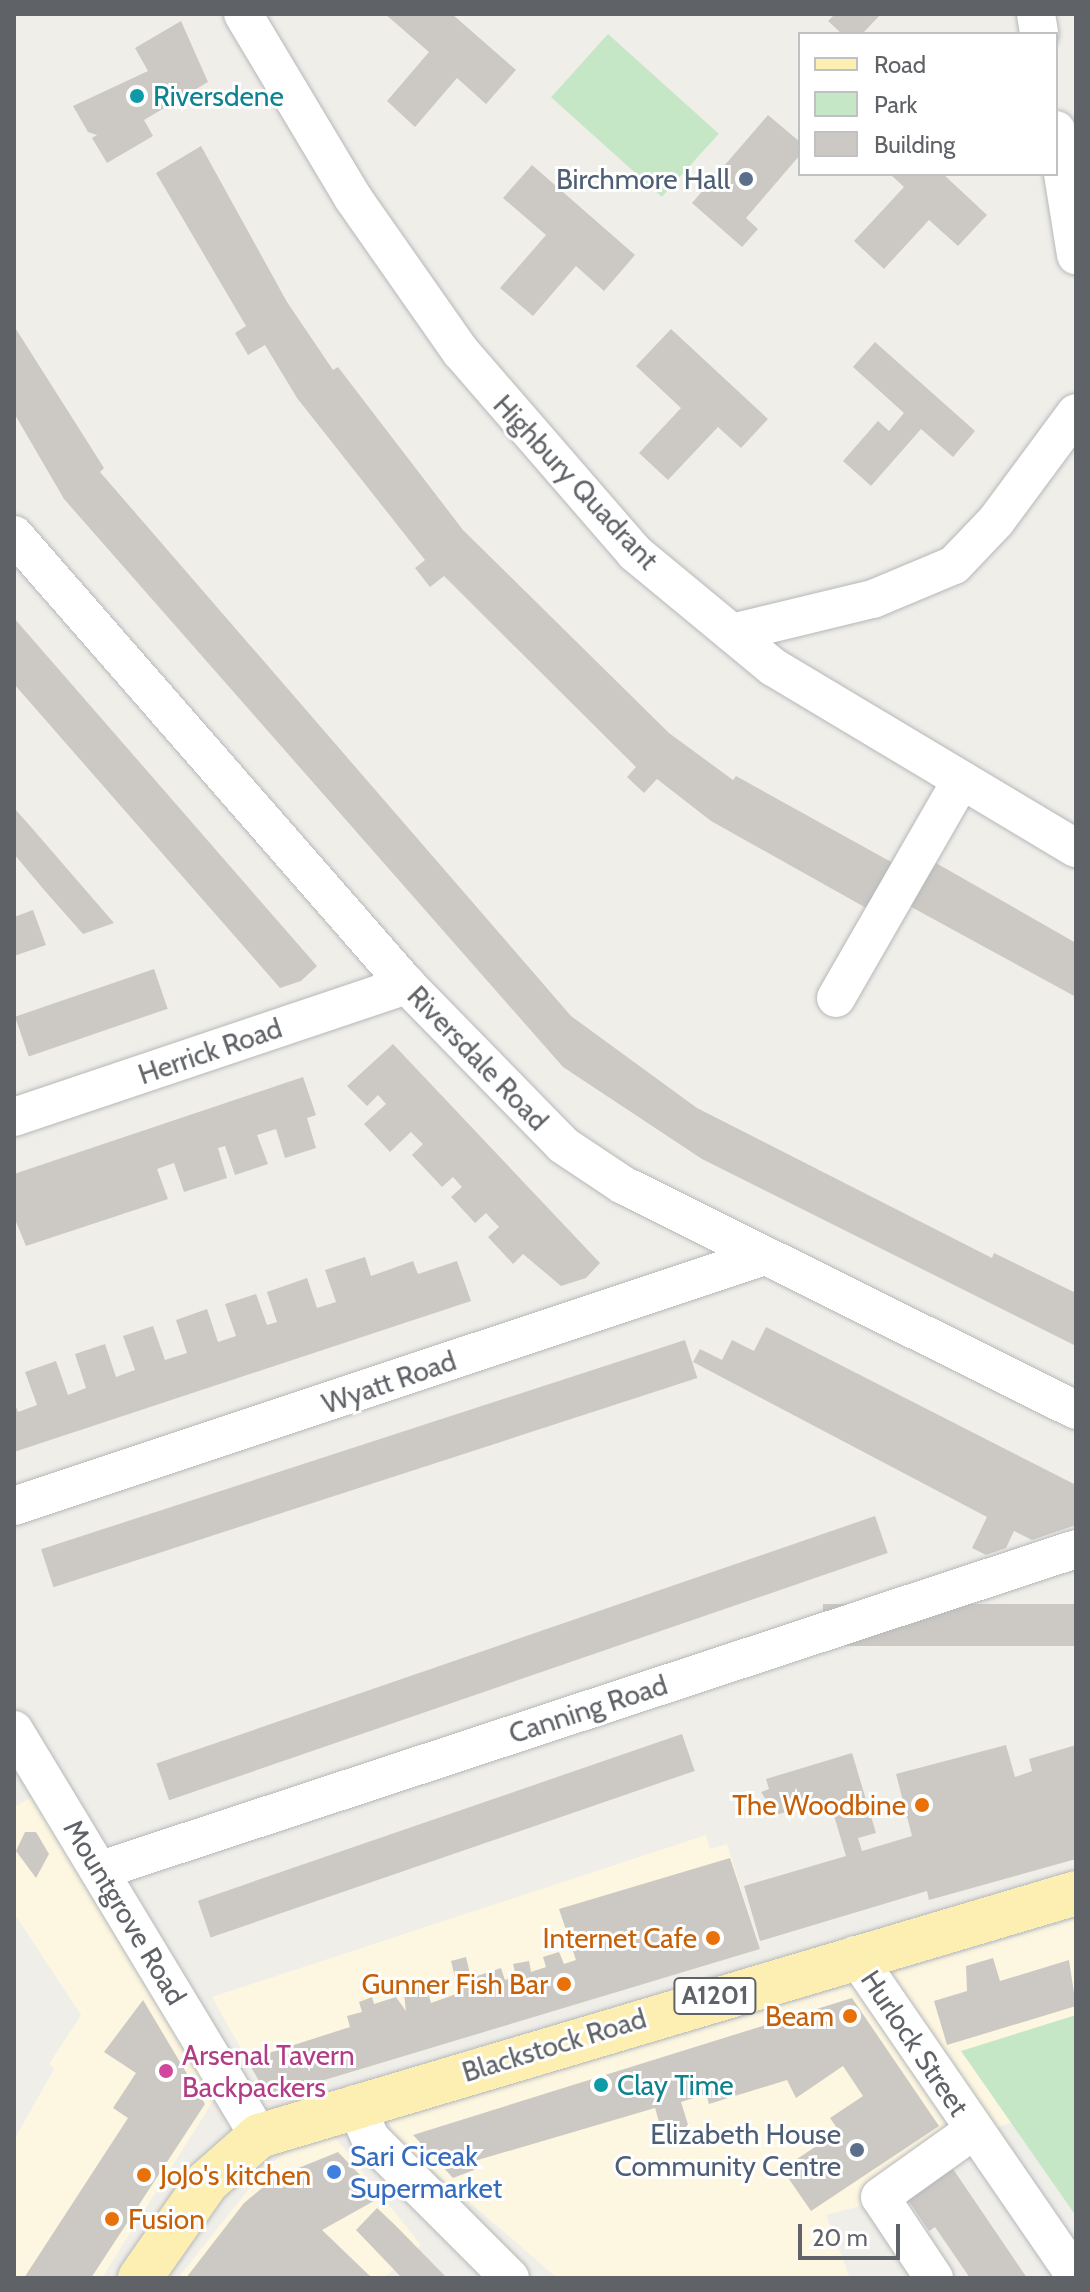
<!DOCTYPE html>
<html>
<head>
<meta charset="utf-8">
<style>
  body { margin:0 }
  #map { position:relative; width:1090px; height:2292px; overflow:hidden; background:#f0eee8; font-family:Cabin,sans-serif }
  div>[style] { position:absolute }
  .commercial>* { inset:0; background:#fdf6e0 }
  .green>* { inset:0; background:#c6e7c6; transform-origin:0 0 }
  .building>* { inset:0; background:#ccc9c4; transform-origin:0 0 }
  .roads { filter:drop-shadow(0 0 2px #b5b8bb) drop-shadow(0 0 2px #b5b8bb) }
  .minor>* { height:38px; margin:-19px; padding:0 19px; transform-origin:19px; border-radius:19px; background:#fff }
  .major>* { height:44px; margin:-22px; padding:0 22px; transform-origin:22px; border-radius:22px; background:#fcefb1 }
  .dots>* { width:22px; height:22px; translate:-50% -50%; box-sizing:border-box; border:4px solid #fff; border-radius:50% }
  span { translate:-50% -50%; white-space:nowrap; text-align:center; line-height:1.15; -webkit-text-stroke:6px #fff; paint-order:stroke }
  .shield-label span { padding:2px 6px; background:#fff; border:2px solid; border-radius:6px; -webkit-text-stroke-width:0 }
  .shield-label { font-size:26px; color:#5f6367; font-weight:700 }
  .culture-label { font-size:28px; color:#0d838f }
  .left { translate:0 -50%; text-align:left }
  .service-label { font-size:28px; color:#4e5e75 }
  .right { translate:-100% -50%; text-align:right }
  .street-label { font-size:28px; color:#5f6367 }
  .food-label { font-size:28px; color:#c56008 }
  .hotel-label { font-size:28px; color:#b23c85 }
  .shop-label { font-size:28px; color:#366cbe }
  .frame { position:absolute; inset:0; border:16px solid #5f6367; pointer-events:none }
  .legend { position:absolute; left:798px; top:32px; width:260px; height:144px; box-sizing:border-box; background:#fff; border:2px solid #bfc1c2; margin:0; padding:10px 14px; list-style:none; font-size:24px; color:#5f6367 }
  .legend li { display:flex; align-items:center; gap:16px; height:40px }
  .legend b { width:40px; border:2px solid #bfc1c2 }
  .scale { position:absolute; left:798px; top:2224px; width:102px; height:36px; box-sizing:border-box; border:4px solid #5f6367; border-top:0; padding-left:10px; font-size:24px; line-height:28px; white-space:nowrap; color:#5f6367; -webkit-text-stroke:6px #fff; paint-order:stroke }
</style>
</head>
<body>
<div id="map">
  <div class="commercial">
    <i style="clip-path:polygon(34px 1796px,220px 2090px,102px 2278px,14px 2278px,14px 2140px,54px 2069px,49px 2064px,81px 2015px,14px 1913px,14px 1807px)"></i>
    <i style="clip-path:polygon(706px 1835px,710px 1849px,727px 1844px,760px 1949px,268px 2097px,212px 1997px)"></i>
    <i style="clip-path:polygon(1076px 1919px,1076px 2100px,992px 2129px,860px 2206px,826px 2215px,850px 2278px,557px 2278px,393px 2136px,389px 2121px)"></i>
    <i style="clip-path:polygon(335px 2137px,421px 2245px,384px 2278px,178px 2278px,268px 2165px,295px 2147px)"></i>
  </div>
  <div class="green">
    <i style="left:608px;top:34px;width:149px;height:85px;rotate:42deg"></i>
    <i style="clip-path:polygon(1076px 2015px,1076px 2216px,961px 2051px)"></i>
  </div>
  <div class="building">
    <i style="clip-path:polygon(385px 14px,452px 14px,516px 70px,486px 104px,457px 78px,415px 127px,387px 101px,429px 52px)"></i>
    <i style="clip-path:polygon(835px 14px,881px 14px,862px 34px,842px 34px,828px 21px)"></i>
    <i style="clip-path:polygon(181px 21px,208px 82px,144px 120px,153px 136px,107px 163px,92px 138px,97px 135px,88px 132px,73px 106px,148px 71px,135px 48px)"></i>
    <i style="clip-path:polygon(768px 115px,800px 142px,800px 155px,746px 218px,758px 229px,742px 247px,692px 203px)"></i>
    <i style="clip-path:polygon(201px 146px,287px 302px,333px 370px,338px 367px,463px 530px,669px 733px,733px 780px,736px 776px,893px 863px,868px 909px,711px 821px,657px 779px,644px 793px,627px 777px,636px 767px,444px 576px,430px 587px,415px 568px,425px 560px,297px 398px,265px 345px,248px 355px,235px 333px,246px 326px,156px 173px)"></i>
    <i style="clip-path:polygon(532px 165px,635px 255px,604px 291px,576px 266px,533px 316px,500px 288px,546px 235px,503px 198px)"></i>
    <i style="clip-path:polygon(890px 174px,943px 174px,987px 215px,958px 246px,929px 220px,884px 269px,854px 241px,904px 187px)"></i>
    <i style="clip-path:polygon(14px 326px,104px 468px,100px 472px,571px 1016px,697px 1108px,992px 1258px,994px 1253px,1076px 1293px,1076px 1346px,702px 1159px,563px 1067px,64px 499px,14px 413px)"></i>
    <i style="clip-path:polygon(671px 329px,768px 419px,741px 448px,718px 427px,668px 480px,639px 453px,681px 408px,636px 366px)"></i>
    <i style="clip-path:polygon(875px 342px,975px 431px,953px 457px,921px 429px,871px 486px,843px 461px,878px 421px,889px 431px,904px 413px,853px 367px)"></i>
    <i style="clip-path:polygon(14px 618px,317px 966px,301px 981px,280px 988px,14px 684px)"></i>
    <i style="clip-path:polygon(14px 808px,31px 827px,114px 923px,83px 934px,45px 891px,14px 854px)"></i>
    <i style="clip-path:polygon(929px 859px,1076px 943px,1076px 997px,904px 903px)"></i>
    <i style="clip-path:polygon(33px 910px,46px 945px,14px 956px,14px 917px)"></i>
    <i style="left:154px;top:969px;width:42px;height:147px;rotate:71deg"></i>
    <i style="clip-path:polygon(393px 1044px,600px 1263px,586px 1278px,561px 1286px,523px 1254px,513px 1264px,488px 1237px,499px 1227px,486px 1213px,475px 1223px,451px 1197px,462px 1187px,453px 1177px,442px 1187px,412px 1155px,423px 1144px,411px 1132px,390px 1152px,364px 1124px,386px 1104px,378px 1095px,367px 1106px,347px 1086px)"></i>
    <i style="clip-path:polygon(303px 1077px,316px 1115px,307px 1118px,316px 1148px,285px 1158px,276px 1129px,257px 1135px,268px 1164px,235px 1175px,225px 1146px,218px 1148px,227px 1178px,184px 1192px,174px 1163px,157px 1169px,168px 1199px,26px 1246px,14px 1217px,14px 1174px)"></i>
    <i style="clip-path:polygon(365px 1257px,371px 1276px,413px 1261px,418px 1274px,457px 1261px,471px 1301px,14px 1452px,14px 1402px,18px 1412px,37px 1405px,25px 1372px,56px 1361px,68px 1395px,86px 1388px,75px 1354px,105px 1344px,116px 1377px,135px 1370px,123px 1336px,153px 1326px,165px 1360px,187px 1353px,176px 1320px,207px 1309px,218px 1342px,236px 1336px,225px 1304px,256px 1294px,267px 1325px,277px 1322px,267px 1292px,307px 1278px,317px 1308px,336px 1302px,325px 1270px)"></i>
    <i style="clip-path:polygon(766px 1327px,1076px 1485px,1076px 1525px,1032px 1540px,1014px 1531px,1006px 1548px,986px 1555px,972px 1548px,987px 1517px,693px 1362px,700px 1349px,722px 1360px,732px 1340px,754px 1351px)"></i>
    <i style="left:685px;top:1340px;width:40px;height:677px;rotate:72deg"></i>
    <i style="left:875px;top:1516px;width:39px;height:760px;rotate:71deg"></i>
    <i style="left:1076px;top:1604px;width:42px;height:253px;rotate:90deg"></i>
    <i style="left:682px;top:1734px;width:39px;height:512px;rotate:71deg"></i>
    <i style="clip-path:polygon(1006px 1745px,1015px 1777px,1032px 1771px,1029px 1759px,1076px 1745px,1076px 1859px,929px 1900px,927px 1891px,760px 1941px,744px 1886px,846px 1856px,829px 1799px,776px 1815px,761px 1792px,769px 1789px,766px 1779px,852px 1753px,876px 1833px,858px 1838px,862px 1851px,912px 1836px,896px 1774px)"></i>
    <i style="clip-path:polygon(25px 1832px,36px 1832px,49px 1854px,36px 1878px,16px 1851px)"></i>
    <i style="clip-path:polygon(730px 1858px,760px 1949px,268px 2097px,247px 2060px,350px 2027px,347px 2016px,362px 2012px,359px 2002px,372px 1997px,374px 2004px,396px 1997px,406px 2011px,403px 1985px,424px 1978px,431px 2003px,459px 1993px,451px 1961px,466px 1957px,471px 1978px,501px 1968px,505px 1980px,516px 1976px,513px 1964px,529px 1961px,531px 1972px,546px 1967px,543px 1957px,559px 1952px,564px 1964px,576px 1960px,559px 1909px)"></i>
    <i style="clip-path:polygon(993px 1958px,1000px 1981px,1069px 1960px,1076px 2006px,947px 2045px,934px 2001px,967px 1991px,966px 1966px)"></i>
    <i style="clip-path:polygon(852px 1998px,939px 2126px,811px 2211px,782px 2169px,839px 2131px,830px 2118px,863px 2096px,843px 2066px,796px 2098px,787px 2080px,709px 2104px,706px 2094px,681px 2102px,690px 2131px,664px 2139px,655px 2108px,471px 2162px,474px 2170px,453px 2178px,413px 2135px)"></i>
    <i style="clip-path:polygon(143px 2000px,205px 2104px,91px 2278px,24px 2278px,128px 2118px,113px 2108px,136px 2073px,104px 2052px)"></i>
    <i style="clip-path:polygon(338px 2152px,381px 2197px,322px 2230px,372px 2278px,186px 2278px,244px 2203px,274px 2178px)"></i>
    <i style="clip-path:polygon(949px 2163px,1027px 2278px,970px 2278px,935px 2227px,929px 2231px,904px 2194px)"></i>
    <i style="clip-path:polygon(377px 2208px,395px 2225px,447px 2278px,402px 2278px,356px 2230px)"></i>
  </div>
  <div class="roads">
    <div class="minor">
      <i style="left:243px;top:14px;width:214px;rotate:59.1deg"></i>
      <i style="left:353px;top:198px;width:188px;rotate:55deg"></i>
      <i style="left:461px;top:352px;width:266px;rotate:49.1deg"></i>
      <i style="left:635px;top:553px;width:179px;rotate:39.6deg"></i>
      <i style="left:773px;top:667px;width:353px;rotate:30.9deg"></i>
      <i style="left:1036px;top:14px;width:20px;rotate:81deg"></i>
      <i style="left:1056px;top:130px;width:127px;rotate:80.9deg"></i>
      <i style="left:14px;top:535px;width:597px;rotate:48.87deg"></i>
      <i style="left:407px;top:985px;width:223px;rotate:45.7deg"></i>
      <i style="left:563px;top:1145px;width:72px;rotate:33.7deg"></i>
      <i style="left:623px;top:1185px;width:506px;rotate:26.41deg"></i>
      <i style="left:732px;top:633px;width:145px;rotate:-13.6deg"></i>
      <i style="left:873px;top:599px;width:88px;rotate:-22.8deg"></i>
      <i style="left:954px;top:565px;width:61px;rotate:-46.3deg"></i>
      <i style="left:996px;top:521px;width:134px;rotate:-53.5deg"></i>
      <i style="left:836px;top:998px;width:249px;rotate:-60.1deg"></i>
      <i style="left:14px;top:1117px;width:415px;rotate:-18.6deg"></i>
      <i style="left:14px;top:1506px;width:791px;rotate:-18.43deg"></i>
      <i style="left:14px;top:1730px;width:474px;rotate:58.9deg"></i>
      <i style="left:101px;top:1870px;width:1026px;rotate:-18.22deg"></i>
      <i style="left:855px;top:1955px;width:390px;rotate:55.5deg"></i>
      <i style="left:355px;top:2104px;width:37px;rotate:66deg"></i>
      <i style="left:370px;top:2138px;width:198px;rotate:45deg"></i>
      <i style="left:934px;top:2278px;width:97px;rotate:-123.7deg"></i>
      <i style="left:880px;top:2197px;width:115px;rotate:-35.5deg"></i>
    </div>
    <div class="major">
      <i style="left:140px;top:2278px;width:117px;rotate:-55.1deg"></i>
      <i style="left:207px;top:2182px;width:69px;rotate:-41.5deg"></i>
      <i style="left:259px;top:2136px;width:852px;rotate:-16.56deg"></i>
    </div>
  </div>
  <div class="dots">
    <i style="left:137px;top:96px;background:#0f9aa8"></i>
    <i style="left:746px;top:179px;background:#5c6f8a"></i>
    <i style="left:922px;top:1805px;background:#e8710a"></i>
    <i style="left:713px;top:1938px;background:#e8710a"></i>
    <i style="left:564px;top:1984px;background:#e8710a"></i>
    <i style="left:850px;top:2016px;background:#e8710a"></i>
    <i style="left:166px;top:2071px;background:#d1479c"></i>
    <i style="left:601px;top:2085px;background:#0f9aa8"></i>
    <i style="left:857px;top:2150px;background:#5c6f8a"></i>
    <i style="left:334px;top:2172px;background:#3f7fe0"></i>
    <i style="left:144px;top:2175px;background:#e8710a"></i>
    <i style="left:112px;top:2219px;background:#e8710a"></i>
  </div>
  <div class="shield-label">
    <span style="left:715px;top:1996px">A1201</span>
  </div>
  <div class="culture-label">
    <span class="left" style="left:153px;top:96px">Riversdene</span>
    <span class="left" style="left:617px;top:2085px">Clay Time</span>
  </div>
  <div class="service-label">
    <span class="right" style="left:730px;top:179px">Birchmore Hall</span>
    <span class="right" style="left:841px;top:2150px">Elizabeth House<br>Community Centre</span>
  </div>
  <div class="street-label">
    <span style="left:576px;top:482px;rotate:47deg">Highbury Quadrant</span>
    <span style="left:210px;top:1051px;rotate:-19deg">Herrick Road</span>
    <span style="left:478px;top:1058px;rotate:46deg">Riversdale Road</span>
    <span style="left:389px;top:1382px;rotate:-19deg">Wyatt Road</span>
    <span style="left:588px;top:1709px;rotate:-18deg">Canning Road</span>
    <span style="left:125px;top:1912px;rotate:59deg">Mountgrove Road</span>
    <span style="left:915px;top:2043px;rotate:56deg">Hurlock Street</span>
    <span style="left:554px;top:2045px;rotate:-17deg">Blackstock Road</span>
  </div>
  <div class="food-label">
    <span class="right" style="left:906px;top:1805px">The Woodbine</span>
    <span class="right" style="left:697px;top:1938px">Internet Cafe</span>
    <span class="right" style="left:548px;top:1984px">Gunner Fish Bar</span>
    <span class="right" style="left:834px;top:2016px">Beam</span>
    <span class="left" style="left:160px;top:2175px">JoJo's kitchen</span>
    <span class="left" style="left:128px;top:2219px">Fusion</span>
  </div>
  <div class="hotel-label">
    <span class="left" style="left:182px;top:2071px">Arsenal Tavern<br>Backpackers</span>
  </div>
  <div class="shop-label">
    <span class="left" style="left:350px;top:2172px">Sari Ciceak<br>Supermarket</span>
  </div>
  <div class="frame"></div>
  <ul class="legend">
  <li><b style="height:10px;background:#fcefb1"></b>Road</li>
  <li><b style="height:22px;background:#c6e7c6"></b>Park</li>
  <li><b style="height:22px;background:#ccc9c4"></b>Building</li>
  </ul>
  <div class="scale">20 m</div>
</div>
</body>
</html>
